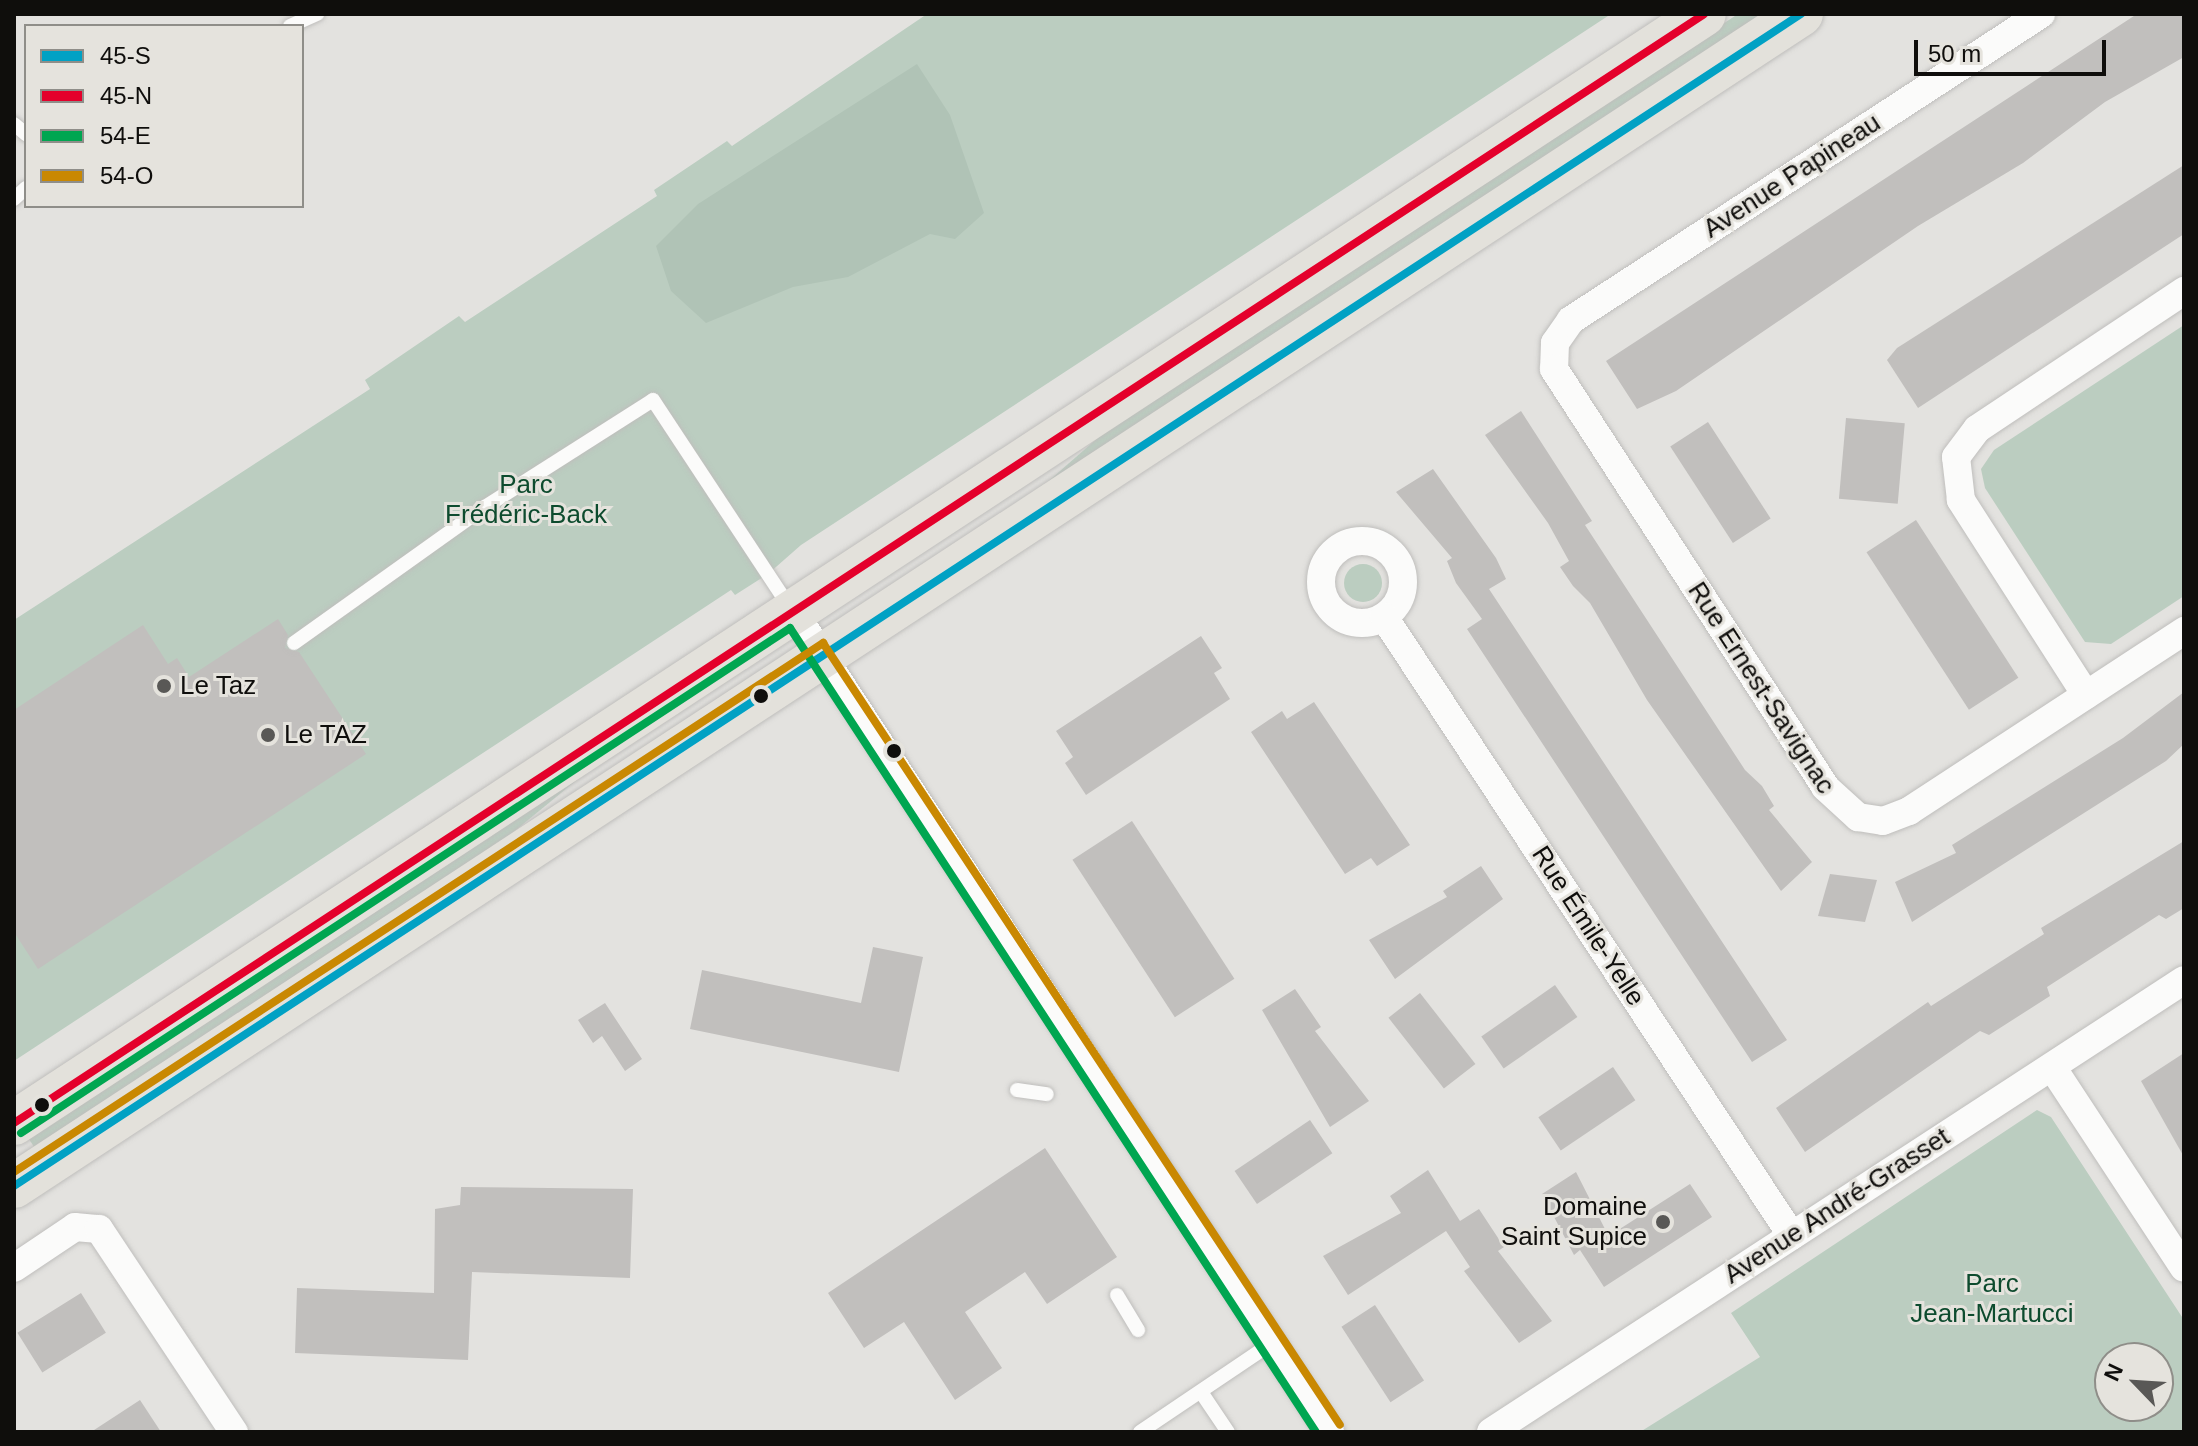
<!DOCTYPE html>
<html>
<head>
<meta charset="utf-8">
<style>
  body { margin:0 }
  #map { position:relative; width:2198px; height:1446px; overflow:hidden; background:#e3e2df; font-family:Helvetica,sans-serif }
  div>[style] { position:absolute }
  .green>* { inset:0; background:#bbcdc0 }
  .round { border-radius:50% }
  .forest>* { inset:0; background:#b0c3b6 }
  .building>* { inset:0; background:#c1bfbd; transform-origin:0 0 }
  .roads { filter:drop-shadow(0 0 2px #bfbebc) drop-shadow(0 0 2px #bfbebc) }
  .service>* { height:14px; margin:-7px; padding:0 7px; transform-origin:7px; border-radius:7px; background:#fbfbfa }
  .minor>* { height:28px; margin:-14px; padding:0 14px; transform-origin:14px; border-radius:14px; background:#fbfbfa }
  .minor>.ring { margin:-14px; padding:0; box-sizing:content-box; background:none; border:28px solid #fbfbfa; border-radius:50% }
  .primary>* { height:44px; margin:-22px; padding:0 22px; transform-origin:22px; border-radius:22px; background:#e3e1db }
  .bus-1>* { height:8px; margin:-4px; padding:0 4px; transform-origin:4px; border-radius:4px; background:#01a1c4 }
  .bus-2>* { height:8px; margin:-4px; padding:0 4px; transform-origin:4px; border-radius:4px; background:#e4002b }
  .bus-3>* { height:8px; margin:-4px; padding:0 4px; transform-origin:4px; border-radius:4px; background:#00a651 }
  .bus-4>* { height:8px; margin:-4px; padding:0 4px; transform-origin:4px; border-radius:4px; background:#c98802 }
  .dots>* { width:22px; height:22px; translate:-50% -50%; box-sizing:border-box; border:4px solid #e5e3dd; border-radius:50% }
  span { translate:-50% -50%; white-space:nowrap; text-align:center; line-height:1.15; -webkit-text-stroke:6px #e5e3dd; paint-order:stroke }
  .street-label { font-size:26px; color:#0f0e0c }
  .park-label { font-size:26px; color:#0d4b2e }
  .poi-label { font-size:26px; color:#0f0e0c }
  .left { translate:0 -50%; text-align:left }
  .right { translate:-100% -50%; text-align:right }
  .frame { position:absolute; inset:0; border:16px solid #0f0e0c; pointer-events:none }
  .legend { position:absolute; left:24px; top:24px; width:280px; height:184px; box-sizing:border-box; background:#e5e3dd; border:2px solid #8f8e89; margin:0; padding:10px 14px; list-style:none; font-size:24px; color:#0f0e0c }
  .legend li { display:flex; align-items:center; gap:16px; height:40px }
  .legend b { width:40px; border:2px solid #8f8e89 }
  .north { position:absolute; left:2094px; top:1342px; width:80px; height:80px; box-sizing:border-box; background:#e5e3dd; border:2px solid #8f8e89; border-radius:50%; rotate:295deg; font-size:22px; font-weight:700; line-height:32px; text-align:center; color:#0f0e0c }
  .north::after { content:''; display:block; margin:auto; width:28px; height:36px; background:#595856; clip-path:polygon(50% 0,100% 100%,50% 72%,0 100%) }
  .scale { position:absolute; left:1914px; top:40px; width:192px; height:36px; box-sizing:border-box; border:4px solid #0f0e0c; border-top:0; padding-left:10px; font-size:24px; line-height:28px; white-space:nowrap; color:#0f0e0c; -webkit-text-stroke:6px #e5e3dd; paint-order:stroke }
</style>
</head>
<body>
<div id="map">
  <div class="green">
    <i style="clip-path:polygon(927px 14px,1611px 14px,801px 545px,768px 574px,735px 595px,731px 590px,14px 1061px,14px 620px,370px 389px,365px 380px,459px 316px,465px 322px,657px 196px,654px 190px,727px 141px,732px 146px)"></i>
    <i style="clip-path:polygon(1738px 14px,1766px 14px,1035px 493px,1117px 421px)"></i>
    <i style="clip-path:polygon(2184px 325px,2184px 596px,2111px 644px,2085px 642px,1985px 488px,1981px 469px,1994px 450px)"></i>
    <i class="round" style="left:1344px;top:564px;width:38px;height:38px"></i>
    <i style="clip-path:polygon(578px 779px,500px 843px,36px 1150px,27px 1136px)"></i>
    <i style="clip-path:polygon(evenodd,2037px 1110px,2051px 1117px,2184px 1320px,2184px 1432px,1640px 1432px,1760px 1357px,1731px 1313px,2037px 1110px,2110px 1358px,2158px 1358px,2158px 1406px,2110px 1406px,2110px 1358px)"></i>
  </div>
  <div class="forest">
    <i style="clip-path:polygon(917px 64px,950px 115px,984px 213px,955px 239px,930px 234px,848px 277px,793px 287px,706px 323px,671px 291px,656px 246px,698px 204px)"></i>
  </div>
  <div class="building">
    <i style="clip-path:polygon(2137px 14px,2184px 14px,2184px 57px,2105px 102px,2023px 163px,1918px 226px,1676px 391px,1637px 409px,1606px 361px)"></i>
    <i style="clip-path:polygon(2184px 165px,2184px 234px,1918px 408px,1887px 360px,1897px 348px)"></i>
    <i style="clip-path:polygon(1521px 411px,1592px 521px,1585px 525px,1745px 770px,1762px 786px,1774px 806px,1769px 810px,1812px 862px,1781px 891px,1647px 700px,1590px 603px,1573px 586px,1560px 567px,1569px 561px,1548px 523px,1485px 435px)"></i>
    <i style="left:1846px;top:418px;width:59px;height:81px;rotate:5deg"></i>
    <i style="left:1708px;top:422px;width:115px;height:45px;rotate:57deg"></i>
    <i style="clip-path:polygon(1433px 469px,1496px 558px,1506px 579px,1489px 589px,1787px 1040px,1752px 1062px,1467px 629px,1482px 619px,1456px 583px,1447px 561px,1452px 558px,1396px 492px)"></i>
    <i style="left:1916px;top:520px;width:188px;height:59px;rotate:57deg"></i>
    <i style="clip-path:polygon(278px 619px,288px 635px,285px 648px,299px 652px,366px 754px,38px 969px,14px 932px,14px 710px,143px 625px,168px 664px,177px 658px,189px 677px)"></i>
    <i style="clip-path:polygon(1201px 636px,1222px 668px,1214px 673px,1230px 699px,1086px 795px,1065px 763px,1073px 757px,1056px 731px)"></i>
    <i style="clip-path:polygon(2184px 692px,2184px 744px,2166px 761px,1912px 922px,1895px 882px,1956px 853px,1952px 845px,2123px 738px)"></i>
    <i style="clip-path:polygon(1314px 702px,1410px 845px,1377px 866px,1371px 858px,1345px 874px,1251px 732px,1282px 711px,1287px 719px)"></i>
    <i style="left:1132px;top:821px;width:188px;height:71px;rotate:57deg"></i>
    <i style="clip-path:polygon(2184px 841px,2184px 908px,2166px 919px,2159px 915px,2047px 987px,2050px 996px,1989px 1035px,1980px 1031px,1805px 1152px,1776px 1108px,1928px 1002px,1931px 1006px,2044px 934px,2041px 928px)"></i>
    <i style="clip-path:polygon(1481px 866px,1503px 899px,1395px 979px,1369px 940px,1447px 897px,1443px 891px)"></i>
    <i style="clip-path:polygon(1830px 874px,1877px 880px,1865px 922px,1818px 916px)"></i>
    <i style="clip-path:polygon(873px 947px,923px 957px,899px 1072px,690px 1029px,702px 970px,861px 1003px)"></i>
    <i style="left:1555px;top:985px;width:39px;height:90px;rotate:55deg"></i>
    <i style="clip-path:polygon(1295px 989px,1321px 1027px,1315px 1031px,1369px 1101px,1330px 1127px,1262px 1010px)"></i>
    <i style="left:1420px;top:993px;width:90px;height:40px;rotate:52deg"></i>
    <i style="clip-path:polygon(605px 1003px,642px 1059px,625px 1071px,602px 1036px,593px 1043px,578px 1020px)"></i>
    <i style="clip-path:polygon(2184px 1053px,2184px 1157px,2141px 1081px)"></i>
    <i style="left:1613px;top:1067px;width:40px;height:90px;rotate:56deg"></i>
    <i style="left:1310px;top:1120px;width:40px;height:91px;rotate:56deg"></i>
    <i style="clip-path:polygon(1045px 1148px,1117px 1257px,1047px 1304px,1025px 1272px,965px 1312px,1002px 1368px,955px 1400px,904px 1322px,864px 1348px,828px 1293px)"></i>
    <i style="clip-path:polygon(1428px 1170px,1460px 1221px,1479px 1209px,1504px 1247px,1498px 1251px,1552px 1321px,1519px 1343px,1464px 1271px,1470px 1267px,1446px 1231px,1348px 1295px,1323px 1256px,1401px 1213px,1390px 1196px)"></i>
    <i style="clip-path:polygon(1576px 1172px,1606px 1231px,1615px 1232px,1690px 1184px,1712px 1217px,1604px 1287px,1580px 1250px,1574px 1255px,1542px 1194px)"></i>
    <i style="clip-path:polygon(461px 1187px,633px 1189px,630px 1278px,472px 1272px,468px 1360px,295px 1353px,297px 1288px,434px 1293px,435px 1209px,460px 1205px)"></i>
    <i style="left:81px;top:1293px;width:47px;height:75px;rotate:58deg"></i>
    <i style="left:1375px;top:1305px;width:90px;height:40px;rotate:57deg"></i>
    <i style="clip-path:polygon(140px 1400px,161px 1432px,91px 1432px)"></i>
  </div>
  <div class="roads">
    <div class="service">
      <i style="left:290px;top:26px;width:30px;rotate:-24deg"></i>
      <i style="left:14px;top:124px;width:16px;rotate:40deg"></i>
      <i style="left:14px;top:199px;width:16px;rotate:-43deg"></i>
      <i style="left:294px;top:643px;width:234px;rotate:-35.5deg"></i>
      <i style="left:485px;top:507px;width:199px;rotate:-32.5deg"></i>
      <i style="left:653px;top:400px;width:249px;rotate:56.6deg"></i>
      <i style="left:1017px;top:1090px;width:30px;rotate:8deg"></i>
      <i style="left:1117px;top:1295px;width:41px;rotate:59deg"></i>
      <i style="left:1201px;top:1392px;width:48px;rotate:56deg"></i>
      <i style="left:1140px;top:1432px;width:159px;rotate:-34deg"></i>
    </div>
    <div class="minor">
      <i style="left:2041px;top:14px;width:561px;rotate:146.93deg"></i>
      <i style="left:1571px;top:320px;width:28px;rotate:125deg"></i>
      <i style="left:1555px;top:343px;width:26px;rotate:92deg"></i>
      <i style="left:1554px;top:369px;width:498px;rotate:57deg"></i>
      <i style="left:1825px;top:787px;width:45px;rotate:42.3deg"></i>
      <i style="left:1858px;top:817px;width:25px;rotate:9deg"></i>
      <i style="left:1883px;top:821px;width:28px;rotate:-21deg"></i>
      <i style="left:1909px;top:811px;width:329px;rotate:-33.2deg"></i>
      <i class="ring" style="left:1321px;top:541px;width:54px;height:54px"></i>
      <i style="left:793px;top:611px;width:981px;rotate:56.81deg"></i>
      <i style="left:1384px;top:617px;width:741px;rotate:56.61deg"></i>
      <i style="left:2086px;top:695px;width:232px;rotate:-122.7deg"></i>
      <i style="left:1961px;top:500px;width:43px;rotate:-96.6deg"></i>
      <i style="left:1956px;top:457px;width:35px;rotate:-53deg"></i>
      <i style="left:1977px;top:429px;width:249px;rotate:-33.7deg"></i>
      <i style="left:2052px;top:1067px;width:240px;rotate:56.7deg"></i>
      <i style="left:14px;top:1268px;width:73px;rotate:-33.9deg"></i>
      <i style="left:75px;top:1227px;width:24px;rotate:5deg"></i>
      <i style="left:99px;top:1229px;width:244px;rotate:56.4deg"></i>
      <i style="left:1491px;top:1432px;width:827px;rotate:-33.11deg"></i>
    </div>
    <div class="primary">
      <i style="left:14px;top:1123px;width:2021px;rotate:-33.27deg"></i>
      <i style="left:14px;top:1186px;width:2137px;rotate:-33.26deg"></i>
    </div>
  </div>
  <div class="bus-1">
    <i style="left:14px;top:1186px;width:2137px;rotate:-33.26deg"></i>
  </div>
  <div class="bus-2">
    <i style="left:14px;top:1123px;width:2021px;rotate:-33.27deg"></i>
  </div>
  <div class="bus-3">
    <i style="left:21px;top:1133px;width:920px;rotate:-33.29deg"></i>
    <i style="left:790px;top:628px;width:961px;rotate:56.81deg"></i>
  </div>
  <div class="bus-4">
    <i style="left:14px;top:1172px;width:967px;rotate:-33.18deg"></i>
    <i style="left:823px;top:643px;width:937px;rotate:56.53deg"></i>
  </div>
  <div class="dots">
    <i style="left:164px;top:686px;background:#595856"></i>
    <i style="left:761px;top:696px;background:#0f0e0c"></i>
    <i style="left:268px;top:735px;background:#595856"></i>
    <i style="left:894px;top:751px;background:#0f0e0c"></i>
    <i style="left:42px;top:1105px;background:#0f0e0c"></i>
    <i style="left:1663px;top:1222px;background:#595856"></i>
  </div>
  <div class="street-label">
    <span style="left:1792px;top:176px;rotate:-33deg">Avenue Papineau</span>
    <span style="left:1761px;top:688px;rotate:57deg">Rue Ernest-Savignac</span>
    <span style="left:1588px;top:926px;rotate:57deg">Rue Émile-Yelle</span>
    <span style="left:1837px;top:1206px;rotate:-33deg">Avenue André-Grasset</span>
  </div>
  <div class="park-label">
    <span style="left:526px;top:500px">Parc<br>Frédéric-Back</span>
    <span style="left:1992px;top:1299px">Parc<br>Jean-Martucci</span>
  </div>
  <div class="poi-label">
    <span class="left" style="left:180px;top:686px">Le Taz</span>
    <span class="left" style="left:284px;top:735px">Le TAZ</span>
    <span class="right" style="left:1647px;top:1222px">Domaine<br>Saint Supice</span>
  </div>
  <div class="frame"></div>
  <ul class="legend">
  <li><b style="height:10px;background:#01a1c4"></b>45-S</li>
  <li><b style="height:10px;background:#e4002b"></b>45-N</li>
  <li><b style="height:10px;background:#00a651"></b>54-E</li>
  <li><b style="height:10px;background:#c98802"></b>54-O</li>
  </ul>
  <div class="north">N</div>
  <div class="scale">50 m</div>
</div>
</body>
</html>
